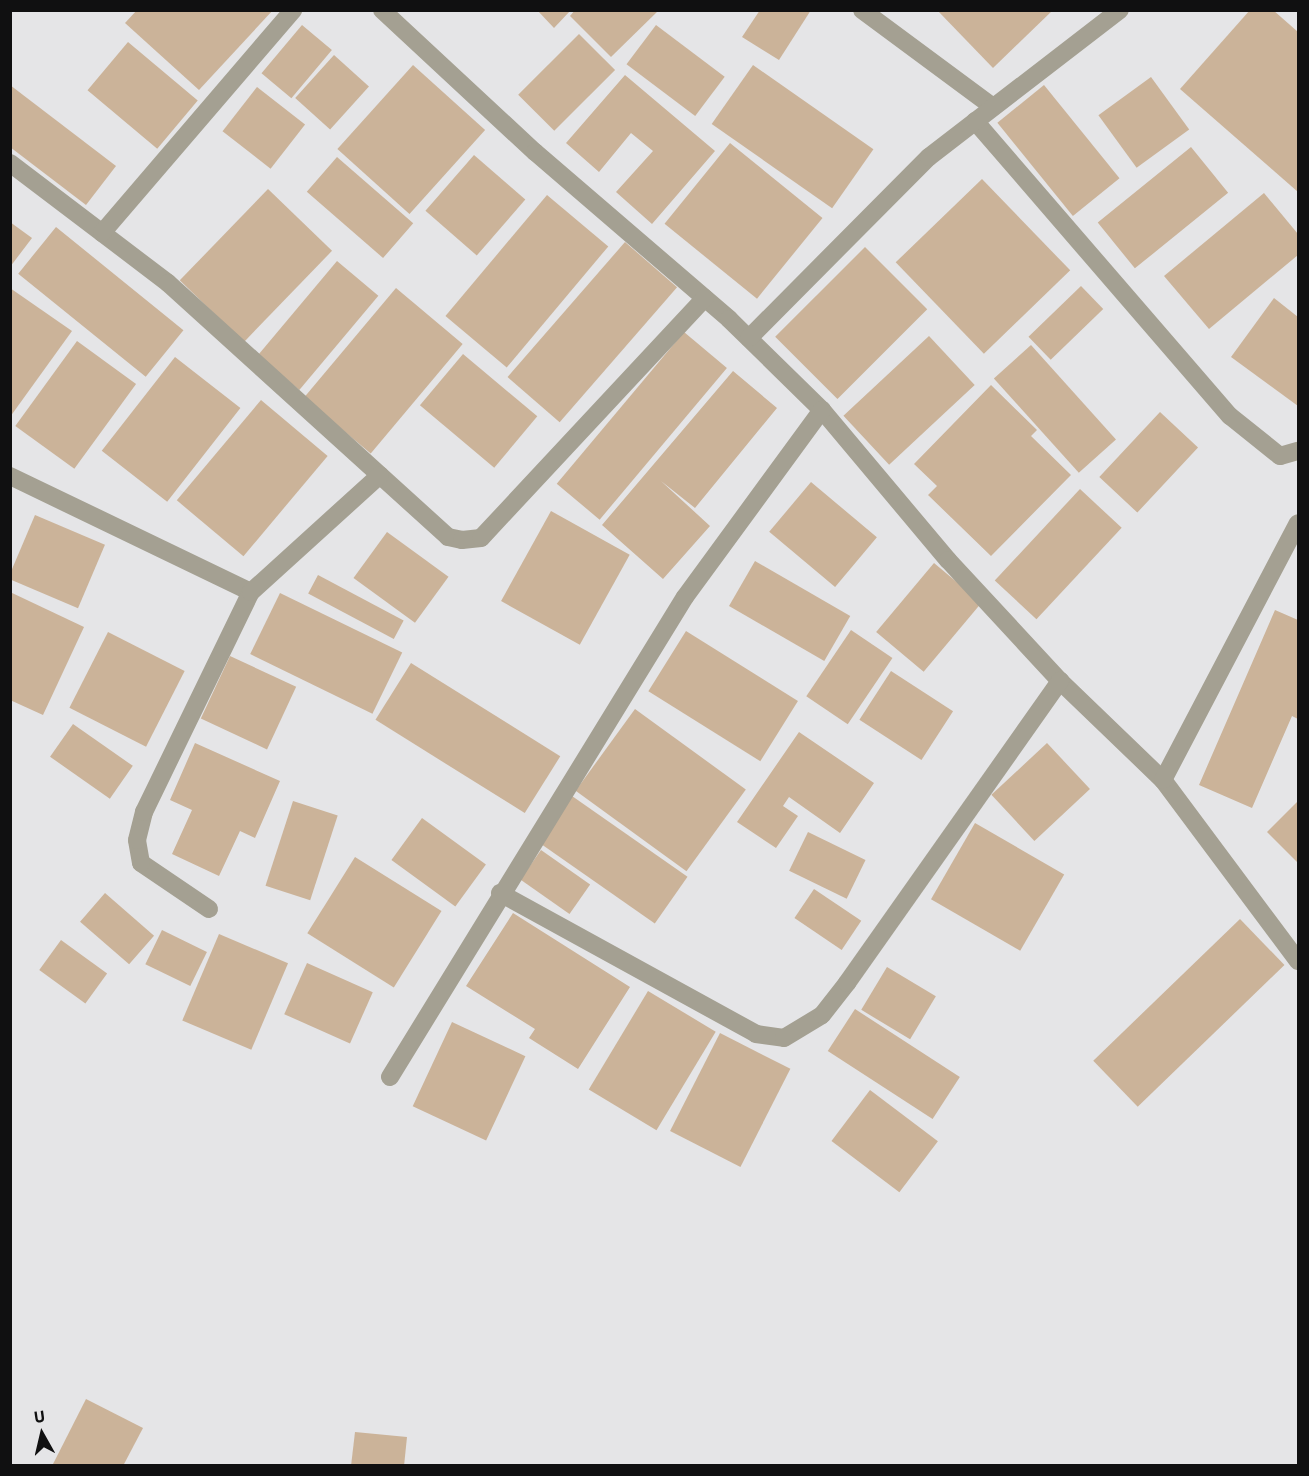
<!DOCTYPE html>
<html>
<head>
<meta charset="utf-8">
<style>
  body { margin:0 }
  #map { position:relative; width:1309px; height:1476px; overflow:hidden; background:#e5e5e7; font-family:"IBM Plex Sans",sans-serif }
  div>[style] { position:absolute }
  .building>* { inset:0; background:#cbb399; transform-origin:0 0 }
  .minor>* { height:18px; margin:-9px; padding:0 9px; transform-origin:9px; border-radius:9px; background:#a4a092 }
  span { translate:-50% -50%; white-space:nowrap; text-align:center; line-height:1.15; -webkit-text-stroke:5px #e5e5e7; paint-order:stroke }
  .frame { position:absolute; inset:0; border:12px solid #101011; pointer-events:none }
  .north { position:absolute; left:12px; top:1404px; width:60px; height:60px; -webkit-text-stroke:4px #e5e5e7; paint-order:stroke; rotate:352deg; font-size:16px; font-weight:700; line-height:24px; text-align:center; color:#101011 }
  .north::after { content:''; display:block; margin:auto; width:21px; height:27px; background:#101011; clip-path:polygon(50% 0,100% 100%,50% 72%,0 100%) }
</style>
</head>
<body>
<div id="map">
  <div class="building">
    <i style="clip-path:polygon(137px 10px,273px 10px,199px 90px,125px 23px)"></i>
    <i style="clip-path:polygon(537px 10px,571px 10px,554px 28px)"></i>
    <i style="clip-path:polygon(575px 10px,659px 10px,611px 57px,570px 16px)"></i>
    <i style="clip-path:polygon(760px 10px,811px 10px,779px 60px,742px 37px)"></i>
    <i style="clip-path:polygon(937px 10px,1053px 10px,993px 68px)"></i>
    <i style="clip-path:polygon(1250px 10px,1273px 10px,1298px 32px,1298px 192px,1180px 89px)"></i>
    <i style="left:302px;top:25px;width:39px;height:63px;rotate:40deg"></i>
    <i style="left:656px;top:25px;width:86px;height:49px;rotate:37deg"></i>
    <i style="left:579px;top:34px;width:51px;height:86px;rotate:45deg"></i>
    <i style="left:128px;top:42px;width:91px;height:63px;rotate:40deg"></i>
    <i style="left:334px;top:55px;width:47px;height:58px;rotate:42deg"></i>
    <i style="left:413px;top:65px;width:97px;height:113px;rotate:42deg"></i>
    <i style="left:753px;top:65px;width:147px;height:72px;rotate:35deg"></i>
    <i style="clip-path:polygon(625px 75px,715px 151px,652px 224px,616px 192px,653px 151px,631px 133px,599px 172px,566px 143px)"></i>
    <i style="left:1151px;top:77px;width:65px;height:65px;rotate:54deg"></i>
    <i style="clip-path:polygon(10px 85px,116px 166px,86px 205px,10px 147px)"></i>
    <i style="left:1044px;top:85px;width:120px;height:60px;rotate:51deg"></i>
    <i style="left:257px;top:87px;width:61px;height:56px;rotate:38deg"></i>
    <i style="left:730px;top:143px;width:119px;height:104px;rotate:39deg"></i>
    <i style="left:1191px;top:147px;width:59px;height:120px;rotate:51deg"></i>
    <i style="left:474px;top:155px;width:68px;height:74px;rotate:41deg"></i>
    <i style="left:337px;top:157px;width:101px;height:46px;rotate:41deg"></i>
    <i style="left:982px;top:179px;width:127px;height:120px;rotate:46deg"></i>
    <i style="left:268px;top:189px;width:89px;height:127px;rotate:44deg"></i>
    <i style="clip-path:polygon(1264px 193px,1298px 234px,1298px 255px,1209px 329px,1164px 276px)"></i>
    <i style="left:547px;top:195px;width:80px;height:158px;rotate:40deg"></i>
    <i style="clip-path:polygon(10px 222px,32px 238px,10px 267px)"></i>
    <i style="left:56px;top:227px;width:164px;height:60px;rotate:39deg"></i>
    <i style="left:625px;top:242px;width:69px;height:179px;rotate:41deg"></i>
    <i style="left:865px;top:247px;width:88px;height:127px;rotate:45deg"></i>
    <i style="left:337px;top:261px;width:54px;height:123px;rotate:40deg"></i>
    <i style="left:1081px;top:286px;width:32px;height:73px;rotate:46deg"></i>
    <i style="clip-path:polygon(10px 288px,72px 331px,10px 417px)"></i>
    <i style="left:396px;top:288px;width:87px;height:143px;rotate:40deg"></i>
    <i style="clip-path:polygon(1274px 298px,1298px 317px,1298px 406px,1231px 357px)"></i>
    <i style="left:684px;top:332px;width:56px;height:198px;rotate:40deg"></i>
    <i style="left:929px;top:336px;width:67px;height:117px;rotate:47deg"></i>
    <i style="left:77px;top:341px;width:73px;height:105px;rotate:36deg"></i>
    <i style="left:1031px;top:345px;width:127px;height:50px;rotate:48deg"></i>
    <i style="left:463px;top:354px;width:97px;height:67px;rotate:40deg"></i>
    <i style="left:175px;top:357px;width:83px;height:119px;rotate:38deg"></i>
    <i style="clip-path:polygon(733px 371px,777px 408px,695px 508px,661px 481px,710px 526px,663px 579px,602px 525px)"></i>
    <i style="clip-path:polygon(991px 385px,1037px 430px,1031px 436px,1071px 475px,991px 556px,928px 495px,937px 486px,914px 464px)"></i>
    <i style="left:261px;top:400px;width:87px;height:131px;rotate:40deg"></i>
    <i style="left:1160px;top:412px;width:52px;height:89px;rotate:43deg"></i>
    <i style="left:811px;top:482px;width:86px;height:65px;rotate:40deg"></i>
    <i style="left:1080px;top:489px;width:57px;height:125px;rotate:43deg"></i>
    <i style="left:551px;top:511px;width:90px;height:103px;rotate:29deg"></i>
    <i style="left:35px;top:515px;width:76px;height:69px;rotate:23deg"></i>
    <i style="left:387px;top:532px;width:76px;height:57px;rotate:36deg"></i>
    <i style="left:755px;top:561px;width:110px;height:52px;rotate:30deg"></i>
    <i style="left:934px;top:563px;width:62px;height:90px;rotate:40deg"></i>
    <i style="left:318px;top:575px;width:97px;height:21px;rotate:28deg"></i>
    <i style="clip-path:polygon(10px 592px,84px 627px,43px 715px,10px 700px)"></i>
    <i style="left:280px;top:593px;width:136px;height:68px;rotate:26deg"></i>
    <i style="clip-path:polygon(1275px 610px,1298px 620px,1298px 719px,1292px 716px,1252px 808px,1199px 785px)"></i>
    <i style="left:851px;top:630px;width:50px;height:80px;rotate:34deg"></i>
    <i style="left:686px;top:631px;width:132px;height:71px;rotate:32deg"></i>
    <i style="left:108px;top:632px;width:86px;height:85px;rotate:27deg"></i>
    <i style="left:230px;top:656px;width:73px;height:69px;rotate:25deg"></i>
    <i style="left:411px;top:663px;width:176px;height:67px;rotate:32deg"></i>
    <i style="left:891px;top:671px;width:74px;height:58px;rotate:33deg"></i>
    <i style="left:635px;top:709px;width:137px;height:101px;rotate:36deg"></i>
    <i style="left:73px;top:724px;width:73px;height:40px;rotate:35deg"></i>
    <i style="clip-path:polygon(799px 732px,874px 783px,840px 833px,789px 797px,783px 806px,798px 816px,776px 848px,737px 822px)"></i>
    <i style="clip-path:polygon(195px 743px,280px 781px,255px 838px,240px 831px,219px 876px,172px 854px,192px 810px,170px 800px)"></i>
    <i style="left:1047px;top:743px;width:63px;height:76px;rotate:47deg"></i>
    <i style="left:572px;top:796px;width:141px;height:57px;rotate:35deg"></i>
    <i style="left:293px;top:801px;width:47px;height:89px;rotate:18deg"></i>
    <i style="clip-path:polygon(1298px 801px,1298px 863px,1267px 832px)"></i>
    <i style="left:422px;top:818px;width:79px;height:52px;rotate:36deg"></i>
    <i style="left:975px;top:823px;width:103px;height:88px;rotate:30deg"></i>
    <i style="left:808px;top:832px;width:64px;height:43px;rotate:26deg"></i>
    <i style="left:541px;top:850px;width:60px;height:36px;rotate:35deg"></i>
    <i style="left:355px;top:857px;width:102px;height:90px;rotate:32deg"></i>
    <i style="left:814px;top:889px;width:57px;height:35px;rotate:34deg"></i>
    <i style="left:105px;top:893px;width:65px;height:38px;rotate:41deg"></i>
    <i style="clip-path:polygon(513px 913px,630px 987px,578px 1069px,529px 1038px,535px 1029px,466px 986px)"></i>
    <i style="left:1240px;top:919px;width:64px;height:204px;rotate:46deg"></i>
    <i style="left:162px;top:930px;width:50px;height:38px;rotate:26deg"></i>
    <i style="left:219px;top:934px;width:75px;height:94px;rotate:23deg"></i>
    <i style="left:61px;top:940px;width:57px;height:37px;rotate:36deg"></i>
    <i style="left:307px;top:963px;width:72px;height:56px;rotate:24deg"></i>
    <i style="left:887px;top:967px;width:57px;height:50px;rotate:31deg"></i>
    <i style="left:648px;top:991px;width:79px;height:115px;rotate:31deg"></i>
    <i style="left:855px;top:1009px;width:125px;height:50px;rotate:33deg"></i>
    <i style="left:452px;top:1022px;width:81px;height:93px;rotate:25deg"></i>
    <i style="left:720px;top:1033px;width:79px;height:110px;rotate:27deg"></i>
    <i style="left:870px;top:1090px;width:85px;height:64px;rotate:37deg"></i>
    <i style="clip-path:polygon(86px 1399px,143px 1428px,123px 1466px,52px 1466px)"></i>
    <i style="clip-path:polygon(355px 1432px,407px 1437px,404px 1466px,351px 1466px)"></i>
  </div>
  <div class="minor">
    <i style="left:382px;top:10px;width:209px;rotate:42.9deg"></i>
    <i style="left:535px;top:152px;width:256px;rotate:40.7deg"></i>
    <i style="left:729px;top:319px;width:130px;rotate:44.4deg"></i>
    <i style="left:822px;top:410px;width:196px;rotate:50deg"></i>
    <i style="left:948px;top:560px;width:165px;rotate:47.2deg"></i>
    <i style="left:1060px;top:681px;width:143px;rotate:43.9deg"></i>
    <i style="left:1163px;top:780px;width:226px;rotate:53.3deg"></i>
    <i style="left:862px;top:10px;width:163px;rotate:36.5deg"></i>
    <i style="left:975px;top:121px;width:390px;rotate:49.2deg"></i>
    <i style="left:1230px;top:416px;width:64px;rotate:38.7deg"></i>
    <i style="left:1280px;top:456px;width:19px;rotate:-16deg"></i>
    <i style="left:10px;top:163px;width:198px;rotate:37.2deg"></i>
    <i style="left:168px;top:283px;width:378px;rotate:42.2deg"></i>
    <i style="left:448px;top:537px;width:14px;rotate:12deg"></i>
    <i style="left:462px;top:540px;width:19px;rotate:-6deg"></i>
    <i style="left:481px;top:538px;width:328px;rotate:-47deg"></i>
    <i style="left:102px;top:233px;width:294px;rotate:-49.4deg"></i>
    <i style="left:749px;top:338px;width:255px;rotate:-45.2deg"></i>
    <i style="left:929px;top:157px;width:241px;rotate:-37.6deg"></i>
    <i style="left:10px;top:476px;width:267px;rotate:25.7deg"></i>
    <i style="left:1163px;top:780px;width:290px;rotate:-62.3deg"></i>
    <i style="left:500px;top:893px;width:292px;rotate:28.8deg"></i>
    <i style="left:756px;top:1034px;width:28px;rotate:8deg"></i>
    <i style="left:784px;top:1038px;width:44px;rotate:-31.2deg"></i>
    <i style="left:822px;top:1015px;width:41px;rotate:-52deg"></i>
    <i style="left:847px;top:983px;width:370px;rotate:-54.8deg"></i>
    <i style="left:209px;top:909px;width:82px;rotate:-145.9deg"></i>
    <i style="left:141px;top:863px;width:23px;rotate:-100deg"></i>
    <i style="left:137px;top:840px;width:29px;rotate:-76deg"></i>
    <i style="left:144px;top:812px;width:245px;rotate:-64.1deg"></i>
    <i style="left:251px;top:592px;width:174px;rotate:-42.2deg"></i>
    <i style="left:390px;top:1077px;width:563px;rotate:-58.43deg"></i>
    <i style="left:685px;top:597px;width:232px;rotate:-53.8deg"></i>
  </div>
  <div class="frame"></div>
  <div class="north">U</div>
</div>
</body>
</html>
